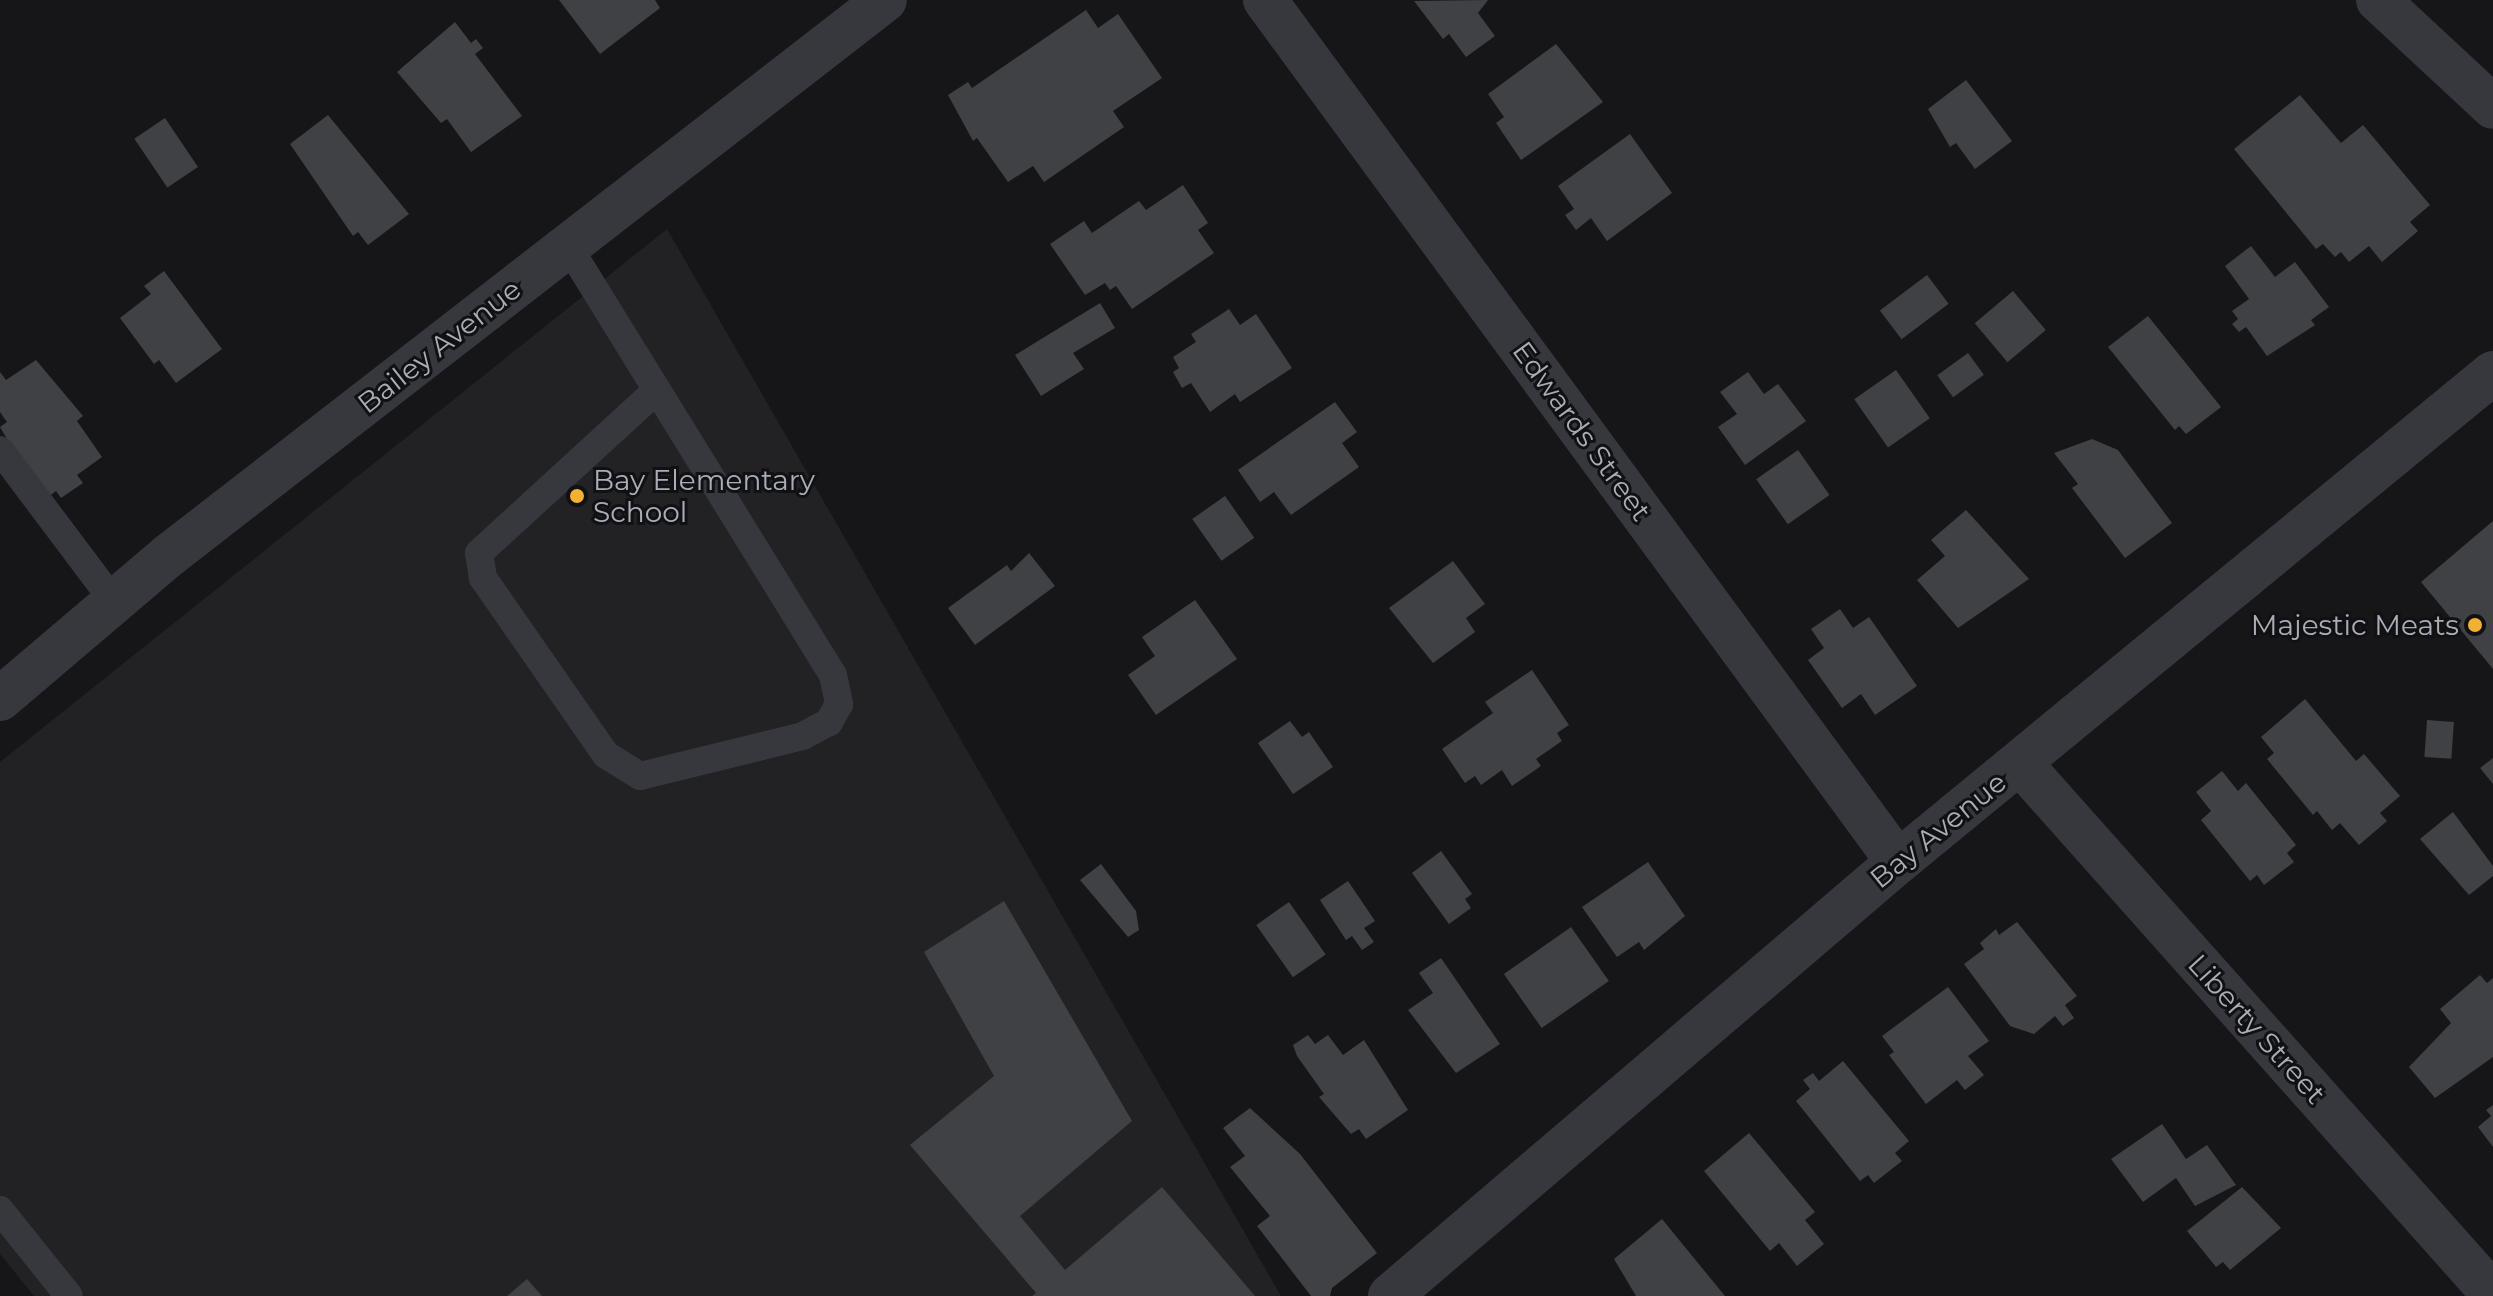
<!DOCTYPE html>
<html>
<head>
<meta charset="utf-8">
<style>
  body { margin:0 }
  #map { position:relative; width:2493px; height:1296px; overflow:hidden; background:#161618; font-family:Montserrat,sans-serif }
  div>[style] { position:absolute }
  .built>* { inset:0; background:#222225 }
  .building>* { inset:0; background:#404145; transform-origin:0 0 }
  .service>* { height:28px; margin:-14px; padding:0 14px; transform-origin:14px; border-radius:14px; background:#37383d }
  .minor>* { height:44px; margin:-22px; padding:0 22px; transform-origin:22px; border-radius:22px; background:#37383d }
  .tertiary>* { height:44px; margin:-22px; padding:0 22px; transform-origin:22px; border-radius:22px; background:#37383d }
  .dots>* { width:22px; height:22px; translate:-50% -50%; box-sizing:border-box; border:4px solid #111113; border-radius:50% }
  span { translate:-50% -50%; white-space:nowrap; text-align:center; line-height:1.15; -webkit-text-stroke:6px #111113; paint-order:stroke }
  .street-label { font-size:28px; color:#a8adb8 }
  .poi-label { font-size:28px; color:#a8adb8 }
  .left { translate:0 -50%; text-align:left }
  .right { translate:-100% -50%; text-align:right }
</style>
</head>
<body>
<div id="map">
  <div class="built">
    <i style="clip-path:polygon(667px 229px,1281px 1296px,34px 1296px,0 1254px,0 762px)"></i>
  </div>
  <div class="building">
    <i style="clip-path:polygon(559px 0,655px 0,660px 8px,600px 54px)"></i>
    <i style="clip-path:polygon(1488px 0,1478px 13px,1495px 36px,1466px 57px,1449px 34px,1443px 39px,1414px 1px)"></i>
    <i style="clip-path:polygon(1086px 10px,1098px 28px,1118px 14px,1162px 78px,1113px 111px,1124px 127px,1044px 182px,1033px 166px,1008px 182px,977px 138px,973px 141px,948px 95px,968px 82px,972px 88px)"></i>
    <i style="clip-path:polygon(455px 22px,471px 43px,476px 39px,483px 48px,475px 54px,522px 116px,471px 152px,447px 119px,441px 123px,397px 72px)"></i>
    <i style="clip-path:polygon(1556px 44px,1603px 102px,1521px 160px,1496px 123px,1504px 117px,1488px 94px)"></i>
    <i style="clip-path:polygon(1966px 80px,2012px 141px,1975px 169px,1956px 143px,1950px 147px,1928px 109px)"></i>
    <i style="clip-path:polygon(2300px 95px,2341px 143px,2363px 125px,2430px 205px,2410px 222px,2418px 231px,2382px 262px,2369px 246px,2349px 262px,2341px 252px,2335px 257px,2323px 244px,2316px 249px,2234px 149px)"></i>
    <i style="clip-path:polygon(328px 115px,409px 214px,368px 245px,358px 232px,353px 236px,290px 144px)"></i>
    <i style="left:165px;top:118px;width:59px;height:37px;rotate:56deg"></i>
    <i style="clip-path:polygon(1630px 134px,1672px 193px,1607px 241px,1591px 218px,1576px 230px,1565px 215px,1574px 209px,1558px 186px)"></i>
    <i style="clip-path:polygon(1183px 185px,1208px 223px,1198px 230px,1214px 253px,1132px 309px,1116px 286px,1110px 290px,1105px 283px,1085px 295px,1050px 244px,1084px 221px,1092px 233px,1139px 201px,1146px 210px)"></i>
    <i style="clip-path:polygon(2251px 246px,2275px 277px,2295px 262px,2329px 307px,2311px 320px,2315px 325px,2267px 356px,2246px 327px,2239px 332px,2232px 324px,2238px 319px,2232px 311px,2249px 299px,2225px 266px)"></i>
    <i style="clip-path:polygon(164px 271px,222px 349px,176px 383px,159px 360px,154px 364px,120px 318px,151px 294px,144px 286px)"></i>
    <i style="left:1927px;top:275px;width:36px;height:59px;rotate:53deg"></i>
    <i style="left:2013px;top:291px;width:51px;height:50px;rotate:50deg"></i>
    <i style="clip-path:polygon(1100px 303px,1115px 328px,1073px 353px,1084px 369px,1041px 396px,1015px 355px)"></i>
    <i style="clip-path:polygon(1229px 309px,1240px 325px,1256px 314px,1292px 368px,1240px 402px,1235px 394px,1210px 412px,1191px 383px,1182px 388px,1173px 372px,1179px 368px,1173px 357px,1196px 342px,1191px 334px)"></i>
    <i style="clip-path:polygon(2148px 316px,2221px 407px,2186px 434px,2179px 426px,2175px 430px,2108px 347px)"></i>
    <i style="left:1968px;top:353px;width:27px;height:38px;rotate:54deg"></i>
    <i style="clip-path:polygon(36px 360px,83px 416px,77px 421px,102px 457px,77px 475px,83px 483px,61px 498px,56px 491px,43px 501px,0 427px,7px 422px,0 412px,0 372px,6px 380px)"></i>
    <i style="left:1896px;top:370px;width:59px;height:51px;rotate:55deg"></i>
    <i style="clip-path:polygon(1748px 372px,1764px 394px,1778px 384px,1806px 421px,1745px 465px,1718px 427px,1737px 414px,1720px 392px)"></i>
    <i style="clip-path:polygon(1335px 402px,1357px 432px,1342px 443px,1359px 467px,1291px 515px,1274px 492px,1260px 502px,1238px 470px)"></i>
    <i style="clip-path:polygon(2092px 439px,2118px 450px,2172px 523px,2125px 558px,2072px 488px,2078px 484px,2054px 453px)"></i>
    <i style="left:1798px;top:450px;width:55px;height:51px;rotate:55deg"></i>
    <i style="left:1225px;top:496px;width:51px;height:40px;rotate:55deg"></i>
    <i style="clip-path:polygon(1966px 510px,2029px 579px,1958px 628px,1917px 580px,1945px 556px,1931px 540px)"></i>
    <i style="clip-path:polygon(2493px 521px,2493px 669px,2421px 582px)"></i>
    <i style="clip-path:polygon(1029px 553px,1055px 586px,975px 645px,948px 608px,1007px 565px,1011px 571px)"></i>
    <i style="clip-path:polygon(1453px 561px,1485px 604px,1466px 618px,1475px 632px,1433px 663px,1389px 608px)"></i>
    <i style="clip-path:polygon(1195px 600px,1237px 659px,1156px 715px,1128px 675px,1155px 656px,1142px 637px)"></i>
    <i style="clip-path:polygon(1840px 609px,1853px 628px,1869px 617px,1917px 686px,1875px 715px,1861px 694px,1842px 708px,1808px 660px,1824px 648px,1811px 629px)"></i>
    <i style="clip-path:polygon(1532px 670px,1569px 725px,1557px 733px,1562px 741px,1536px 759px,1541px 766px,1512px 786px,1502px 770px,1481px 785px,1475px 776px,1465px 783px,1442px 749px,1493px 713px,1485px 702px)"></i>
    <i style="clip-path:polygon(2305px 699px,2356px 761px,2364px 754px,2400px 796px,2380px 813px,2387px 821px,2359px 845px,2340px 823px,2332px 830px,2317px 811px,2313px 815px,2267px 759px,2274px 753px,2261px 737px)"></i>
    <i style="left:2427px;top:720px;width:27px;height:37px;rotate:4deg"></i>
    <i style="clip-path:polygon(1290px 721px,1302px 737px,1309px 732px,1333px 767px,1293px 794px,1258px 743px)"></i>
    <i style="clip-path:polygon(2493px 758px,2493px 784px,2480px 768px)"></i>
    <i style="clip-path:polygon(2222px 771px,2238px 791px,2246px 783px,2296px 845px,2287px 853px,2294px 862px,2264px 885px,2257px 875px,2250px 881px,2201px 820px,2211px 811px,2196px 792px)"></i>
    <i style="clip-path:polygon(2453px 812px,2493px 866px,2493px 876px,2469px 895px,2420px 839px)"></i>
    <i style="clip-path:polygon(1441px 851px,1472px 894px,1465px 899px,1471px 908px,1449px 924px,1412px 873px)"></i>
    <i style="clip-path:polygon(1648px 862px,1685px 916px,1644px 950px,1639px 942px,1617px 957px,1582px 907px)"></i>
    <i style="clip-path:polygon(1101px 864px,1136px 911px,1139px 930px,1128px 937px,1080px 880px)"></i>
    <i style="clip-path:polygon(1348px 881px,1375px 921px,1364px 928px,1374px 942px,1362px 950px,1352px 936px,1346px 940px,1320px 900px)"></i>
    <i style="clip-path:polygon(1004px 901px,1132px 1121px,1020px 1216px,1065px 1270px,1162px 1187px,1255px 1296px,1032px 1296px,1036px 1293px,910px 1145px,994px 1076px,924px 952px)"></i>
    <i style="left:1289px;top:902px;width:64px;height:40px;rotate:55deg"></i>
    <i style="clip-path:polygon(2017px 922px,2077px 996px,2065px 1005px,2074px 1018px,2063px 1026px,2055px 1016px,2034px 1034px,2010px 1026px,1964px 964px,1984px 949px,1980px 943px,1996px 929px,1999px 935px)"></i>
    <i style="left:1571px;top:927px;width:66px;height:82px;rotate:55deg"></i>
    <i style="clip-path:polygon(1441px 958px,1500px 1044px,1456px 1073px,1408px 1010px,1433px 993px,1419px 973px)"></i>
    <i style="clip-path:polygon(2480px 975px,2487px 983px,2493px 978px,2493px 1057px,2435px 1098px,2409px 1067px,2451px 1023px,2440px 1009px)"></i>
    <i style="clip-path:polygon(1948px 987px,1989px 1041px,1968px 1056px,1984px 1075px,1965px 1090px,1957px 1080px,1926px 1104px,1889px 1055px,1894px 1052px,1882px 1036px)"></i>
    <i style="clip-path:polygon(1308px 1035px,1315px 1044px,1328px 1035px,1343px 1055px,1364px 1040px,1408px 1110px,1366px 1139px,1359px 1129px,1351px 1134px,1319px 1097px,1324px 1094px,1297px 1056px,1293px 1045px)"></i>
    <i style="clip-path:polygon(1843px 1061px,1909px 1141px,1895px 1153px,1902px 1161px,1874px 1183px,1868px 1175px,1860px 1181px,1796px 1101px,1810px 1089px,1803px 1080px,1813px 1073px,1819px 1081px)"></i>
    <i style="clip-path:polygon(2493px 1105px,2493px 1147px,2478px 1127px,2491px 1116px,2486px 1110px)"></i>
    <i style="clip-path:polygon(1250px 1108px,1300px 1154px,1377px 1253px,1332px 1288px,1330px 1296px,1311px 1296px,1257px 1226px,1270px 1216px,1230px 1167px,1245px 1156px,1223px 1128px)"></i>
    <i style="clip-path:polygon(2162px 1124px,2186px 1159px,2207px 1145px,2236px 1185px,2195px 1206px,2176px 1178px,2143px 1202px,2111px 1159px)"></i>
    <i style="clip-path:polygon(1749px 1133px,1815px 1212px,1805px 1220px,1824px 1244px,1797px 1266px,1779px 1243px,1770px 1251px,1704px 1171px)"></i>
    <i style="clip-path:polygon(2242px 1187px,2281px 1228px,2230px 1270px,2223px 1262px,2216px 1267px,2187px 1231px)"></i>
    <i style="clip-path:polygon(1662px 1219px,1725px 1296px,1636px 1296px,1614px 1259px)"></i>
    <i style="clip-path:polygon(527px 1279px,542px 1296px,507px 1296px)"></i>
  </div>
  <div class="service">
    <i style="left:568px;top:246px;width:504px;rotate:58.3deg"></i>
    <i style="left:833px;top:675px;width:30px;rotate:78deg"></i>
    <i style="left:839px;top:704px;width:21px;rotate:119deg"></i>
    <i style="left:829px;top:722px;width:30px;rotate:152deg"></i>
    <i style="left:803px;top:736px;width:168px;rotate:166.2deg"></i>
    <i style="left:640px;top:776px;width:40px;rotate:-148deg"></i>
    <i style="left:606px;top:755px;width:216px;rotate:-124.8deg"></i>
    <i style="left:483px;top:578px;width:25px;rotate:-99deg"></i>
    <i style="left:479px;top:553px;width:240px;rotate:-42.5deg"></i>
    <i style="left:0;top:450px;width:190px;rotate:53.1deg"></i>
    <i style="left:0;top:1210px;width:110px;rotate:51.3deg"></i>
  </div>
  <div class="minor">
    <i style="left:1265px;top:0;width:1069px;rotate:53.71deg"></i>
    <i style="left:2378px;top:0;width:157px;rotate:42.9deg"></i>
    <i style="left:0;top:699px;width:221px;rotate:-40.4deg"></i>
    <i style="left:168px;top:556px;width:907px;rotate:-37.79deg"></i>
    <i style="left:2020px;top:763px;width:711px;rotate:48.31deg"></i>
  </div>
  <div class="tertiary">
    <i style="left:1390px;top:1296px;width:668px;rotate:-40.51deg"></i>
    <i style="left:1898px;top:862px;width:770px;rotate:-39.42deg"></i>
  </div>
  <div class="dots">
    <i style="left:577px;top:496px;background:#f2b134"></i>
    <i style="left:2475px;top:625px;background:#f2b134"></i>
  </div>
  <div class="street-label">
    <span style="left:439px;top:346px;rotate:-38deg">Bailey Avenue</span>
    <span style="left:1582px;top:431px;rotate:54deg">Edwards Street</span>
    <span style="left:1938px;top:830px;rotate:-39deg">Bay Avenue</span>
    <span style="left:2257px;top:1029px;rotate:48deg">Liberty Street</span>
  </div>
  <div class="poi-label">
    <span class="left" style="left:593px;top:496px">Bay Elementary<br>School</span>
    <span class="right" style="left:2459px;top:625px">Majestic Meats</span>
  </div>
</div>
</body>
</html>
